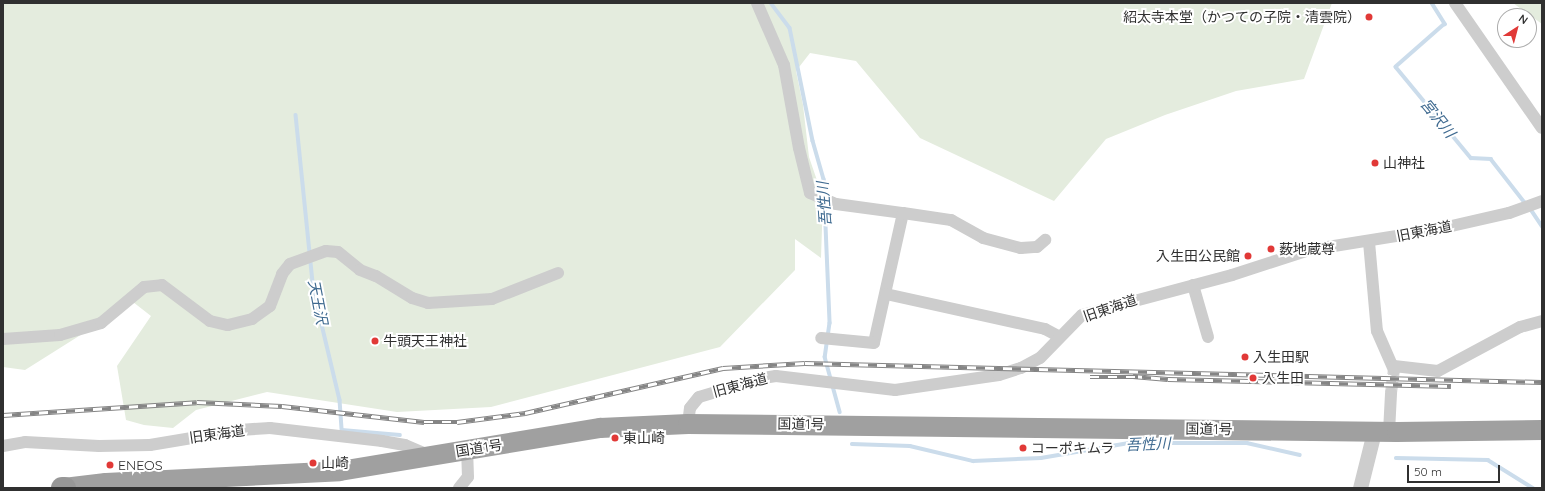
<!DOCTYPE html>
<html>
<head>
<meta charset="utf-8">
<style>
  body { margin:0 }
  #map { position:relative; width:1545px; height:491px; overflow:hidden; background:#fff; font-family:Quicksand,"Noto Sans JP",sans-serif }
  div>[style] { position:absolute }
  .green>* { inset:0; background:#e4ecde }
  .stream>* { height:3.5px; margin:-1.75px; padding:0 1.75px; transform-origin:1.75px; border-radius:1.75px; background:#cbdceb }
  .minor-tunnel>* { height:12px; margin-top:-6px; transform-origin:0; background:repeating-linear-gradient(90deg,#d6d6d6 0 12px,transparent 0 18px) }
  .minor>* { height:12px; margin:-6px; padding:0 6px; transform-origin:6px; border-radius:6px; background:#cdcdcd }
  .tertiary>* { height:15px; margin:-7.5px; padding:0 7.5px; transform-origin:7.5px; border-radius:7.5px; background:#cdcdcd }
  .trunk>* { height:20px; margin:-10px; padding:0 10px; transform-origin:10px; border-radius:10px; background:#a0a0a0 }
  .motorway>* { height:22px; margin:-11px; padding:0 11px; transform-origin:11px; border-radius:11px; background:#979797 }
  .rail>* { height:4.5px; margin-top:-2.25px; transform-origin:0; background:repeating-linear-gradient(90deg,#fff 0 9px,#858585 0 18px); box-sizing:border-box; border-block:1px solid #858585 }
  .dots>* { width:11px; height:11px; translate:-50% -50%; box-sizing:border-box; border:2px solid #fff; border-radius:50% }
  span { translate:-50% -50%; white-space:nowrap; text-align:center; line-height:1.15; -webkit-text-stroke:4px #fff; paint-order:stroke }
  .poi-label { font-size:14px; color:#303030 }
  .right { translate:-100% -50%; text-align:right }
  .left { translate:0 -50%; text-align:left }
  .street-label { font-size:14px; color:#303030 }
  .water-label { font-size:15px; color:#3f6a90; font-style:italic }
  .frame { position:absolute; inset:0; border:4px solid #303030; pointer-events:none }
  .north { position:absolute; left:1497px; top:8px; width:40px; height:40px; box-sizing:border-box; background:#fff; border:1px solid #acacac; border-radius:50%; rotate:36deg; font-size:11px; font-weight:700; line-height:16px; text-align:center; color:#303030 }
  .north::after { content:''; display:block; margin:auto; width:14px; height:18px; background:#e13937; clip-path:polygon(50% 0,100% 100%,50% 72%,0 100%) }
  .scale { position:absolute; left:1407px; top:465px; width:93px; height:18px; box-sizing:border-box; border:2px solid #303030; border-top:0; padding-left:5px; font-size:12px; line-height:14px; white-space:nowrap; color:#303030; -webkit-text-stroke:3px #fff; paint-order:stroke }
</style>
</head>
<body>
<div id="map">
  <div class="green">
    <i style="clip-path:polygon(3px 3px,1332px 3px,1304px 79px,1236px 91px,1165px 115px,1106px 139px,1054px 201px,920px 138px,856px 61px,810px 53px,796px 71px,803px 105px,809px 157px,823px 198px,821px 258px,795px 239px,795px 270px,720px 347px,491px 407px,397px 412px,267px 392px,196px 410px,173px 428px,144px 425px,126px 420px,117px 366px,151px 316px,133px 302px,25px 370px,3px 367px)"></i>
    <i style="clip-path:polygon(1513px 3px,1542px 3px,1542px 24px)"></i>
  </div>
  <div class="stream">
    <i style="left:771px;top:3px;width:31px;rotate:53deg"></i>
    <i style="left:790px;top:28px;width:115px;rotate:78.5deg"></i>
    <i style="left:813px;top:141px;width:40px;rotate:74deg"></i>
    <i style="left:824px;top:179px;width:17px;rotate:87deg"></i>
    <i style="left:1432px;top:3px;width:25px;rotate:58deg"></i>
    <i style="left:1445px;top:24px;width:65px;rotate:138.7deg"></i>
    <i style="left:1396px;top:67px;width:118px;rotate:50.5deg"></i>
    <i style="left:1471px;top:158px;width:20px;rotate:3deg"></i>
    <i style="left:1491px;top:159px;width:57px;rotate:52.1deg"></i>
    <i style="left:296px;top:115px;width:177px;rotate:84.2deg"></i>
    <i style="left:314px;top:291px;width:112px;rotate:76.6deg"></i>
    <i style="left:340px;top:400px;width:30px;rotate:86deg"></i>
    <i style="left:342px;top:430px;width:58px;rotate:4.9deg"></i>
    <i style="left:825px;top:202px;width:121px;rotate:87.6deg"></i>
    <i style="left:830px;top:323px;width:34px;rotate:98deg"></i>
    <i style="left:825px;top:357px;width:57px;rotate:74.7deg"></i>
    <i style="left:1530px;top:208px;width:22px;rotate:56deg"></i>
    <i style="left:852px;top:444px;width:58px;rotate:2deg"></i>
    <i style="left:910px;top:446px;width:65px;rotate:13.4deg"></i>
    <i style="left:973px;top:461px;width:68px;rotate:-2.5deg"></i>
    <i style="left:1041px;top:458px;width:89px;rotate:-9.7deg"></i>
    <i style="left:1129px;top:443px;width:118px"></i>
    <i style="left:1247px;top:443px;width:54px;rotate:12.8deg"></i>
    <i style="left:1396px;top:458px;width:92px;rotate:1.2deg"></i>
    <i style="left:1488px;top:460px;width:53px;rotate:31.9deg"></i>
  </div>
  <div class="minor-tunnel">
    <i style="left:1391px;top:393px;width:23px;rotate:-83deg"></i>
  </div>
  <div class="minor">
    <i style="left:757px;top:3px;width:68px;rotate:66.5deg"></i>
    <i style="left:784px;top:65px;width:84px;rotate:79.8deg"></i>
    <i style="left:799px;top:148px;width:46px;rotate:76.3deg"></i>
    <i style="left:810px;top:193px;width:28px;rotate:23deg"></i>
    <i style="left:836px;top:204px;width:68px;rotate:7.7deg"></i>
    <i style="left:903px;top:213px;width:133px;rotate:102.6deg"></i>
    <i style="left:874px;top:343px;width:53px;rotate:-174.6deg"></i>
    <i style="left:1455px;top:3px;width:152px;rotate:55.2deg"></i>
    <i style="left:903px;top:213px;width:49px;rotate:8.3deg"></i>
    <i style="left:951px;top:220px;width:37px;rotate:29deg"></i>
    <i style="left:983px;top:238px;width:39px;rotate:15deg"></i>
    <i style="left:1021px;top:248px;width:16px;rotate:-4deg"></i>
    <i style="left:1037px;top:247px;width:11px;rotate:-41deg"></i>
    <i style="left:1369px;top:242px;width:89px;rotate:84.9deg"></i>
    <i style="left:1377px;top:331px;width:43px;rotate:66.4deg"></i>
    <i style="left:1193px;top:285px;width:54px;rotate:73.9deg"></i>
    <i style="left:886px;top:294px;width:163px;rotate:12.4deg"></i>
    <i style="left:1045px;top:329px;width:17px;rotate:28deg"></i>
    <i style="left:3px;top:339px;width:57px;rotate:-4deg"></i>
    <i style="left:60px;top:335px;width:43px;rotate:-16.3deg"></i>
    <i style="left:101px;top:323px;width:56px;rotate:-39.9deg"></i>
    <i style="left:144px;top:287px;width:18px;rotate:-6deg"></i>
    <i style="left:162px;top:285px;width:60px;rotate:36.9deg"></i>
    <i style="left:210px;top:321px;width:18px;rotate:13deg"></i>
    <i style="left:228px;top:325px;width:25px;rotate:-14deg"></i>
    <i style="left:252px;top:319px;width:22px;rotate:-36deg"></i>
    <i style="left:270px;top:306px;width:34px;rotate:-69deg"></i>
    <i style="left:282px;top:274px;width:13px;rotate:-51deg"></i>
    <i style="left:290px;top:264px;width:38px;rotate:-20deg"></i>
    <i style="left:326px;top:251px;width:12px;rotate:5deg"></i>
    <i style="left:338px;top:252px;width:28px;rotate:39deg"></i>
    <i style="left:360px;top:270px;width:17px;rotate:21deg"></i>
    <i style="left:376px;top:276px;width:42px;rotate:31.4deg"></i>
    <i style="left:412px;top:298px;width:17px;rotate:17deg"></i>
    <i style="left:428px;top:303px;width:64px;rotate:-3.6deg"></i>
    <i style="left:492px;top:299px;width:71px;rotate:-21.5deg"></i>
    <i style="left:1394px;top:366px;width:44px;rotate:6.5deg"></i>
    <i style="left:1438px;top:371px;width:93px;rotate:-28.2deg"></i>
    <i style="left:1520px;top:327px;width:23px;rotate:-15deg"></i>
    <i style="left:688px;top:424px;width:16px;rotate:-83deg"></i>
    <i style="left:690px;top:408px;width:14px;rotate:-51deg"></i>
    <i style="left:699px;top:397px;width:67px;rotate:-16.5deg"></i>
    <i style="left:763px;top:378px;width:13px;rotate:-9deg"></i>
    <i style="left:776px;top:376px;width:120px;rotate:6.7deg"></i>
    <i style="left:895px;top:390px;width:105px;rotate:-8.2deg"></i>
    <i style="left:999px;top:375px;width:23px;rotate:-18deg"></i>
    <i style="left:1021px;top:368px;width:21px;rotate:-28deg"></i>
    <i style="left:1040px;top:358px;width:60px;rotate:-45.7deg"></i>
    <i style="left:1082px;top:315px;width:155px;rotate:-14.9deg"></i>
    <i style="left:1232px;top:275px;width:81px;rotate:-18deg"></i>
    <i style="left:1309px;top:250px;width:127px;rotate:-9.1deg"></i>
    <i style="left:1434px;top:230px;width:77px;rotate:-12.8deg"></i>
    <i style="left:1509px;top:213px;width:35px;rotate:-20deg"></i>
    <i style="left:1389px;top:432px;width:39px;rotate:-87deg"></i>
    <i style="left:3px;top:446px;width:22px;rotate:-10deg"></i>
    <i style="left:25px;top:442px;width:74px;rotate:3.1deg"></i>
    <i style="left:99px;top:446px;width:51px;rotate:-1.1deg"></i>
    <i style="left:150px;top:445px;width:91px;rotate:-9.5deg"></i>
    <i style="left:240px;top:430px;width:30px;rotate:-4deg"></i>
    <i style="left:270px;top:428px;width:113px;rotate:6.6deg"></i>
    <i style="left:382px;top:441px;width:23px;rotate:10deg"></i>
    <i style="left:405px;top:445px;width:26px;rotate:23deg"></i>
    <i style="left:459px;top:488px;width:14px;rotate:-51deg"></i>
    <i style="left:468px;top:477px;width:26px;rotate:-92deg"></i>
  </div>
  <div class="tertiary">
    <i style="left:1360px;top:488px;width:58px;rotate:-76deg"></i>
  </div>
  <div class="trunk">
    <i style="left:64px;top:488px;width:42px;rotate:-6.8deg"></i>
    <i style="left:106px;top:483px;width:234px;rotate:-2.9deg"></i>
    <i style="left:340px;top:471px;width:264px;rotate:-9.4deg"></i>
    <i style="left:600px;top:428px;width:88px;rotate:-2.6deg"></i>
    <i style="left:688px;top:424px;width:709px;rotate:0.65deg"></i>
    <i style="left:1397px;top:432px;width:145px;rotate:-0.8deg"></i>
  </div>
  <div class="motorway">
    <i style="left:62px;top:488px;width:3px"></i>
  </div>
  <div class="rail">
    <i style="left:1133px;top:376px;width:35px;rotate:5deg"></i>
    <i style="left:1168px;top:379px;width:283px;rotate:1.4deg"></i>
    <i style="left:1090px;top:377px;width:48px"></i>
    <i style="left:3px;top:415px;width:194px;rotate:-3.8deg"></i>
    <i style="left:197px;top:402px;width:85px;rotate:2.7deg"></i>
    <i style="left:282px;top:406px;width:143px;rotate:6.4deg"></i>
    <i style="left:424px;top:422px;width:33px"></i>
    <i style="left:457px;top:422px;width:69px;rotate:-7.5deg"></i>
    <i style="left:525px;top:413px;width:203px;rotate:-12.8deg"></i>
    <i style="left:723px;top:368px;width:82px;rotate:-3.5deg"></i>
    <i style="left:805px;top:363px;width:737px;rotate:1.48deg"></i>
  </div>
  <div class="dots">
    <i style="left:1369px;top:17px;background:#e13937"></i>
    <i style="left:1375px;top:163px;background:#e13937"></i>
    <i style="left:1271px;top:249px;background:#e13937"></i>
    <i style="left:1248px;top:256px;background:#e13937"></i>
    <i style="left:375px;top:341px;background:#e13937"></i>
    <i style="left:1245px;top:357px;background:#e13937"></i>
    <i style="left:1253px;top:378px;background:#e13937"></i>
    <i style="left:615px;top:438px;background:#e13937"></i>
    <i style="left:1023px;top:448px;background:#e13937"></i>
    <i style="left:313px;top:463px;background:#e13937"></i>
    <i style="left:110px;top:465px;background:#e13937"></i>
  </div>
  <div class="poi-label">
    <span class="right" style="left:1361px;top:17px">紹太寺本堂（かつての子院・清雲院）</span>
    <span class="left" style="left:1383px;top:163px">山神社</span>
    <span class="left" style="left:1279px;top:249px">薮地蔵尊</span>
    <span class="right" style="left:1240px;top:256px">入生田公民館</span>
    <span class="left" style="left:383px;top:341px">牛頭天王神社</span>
    <span class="left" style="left:1253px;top:357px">入生田駅</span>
    <span class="left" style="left:1262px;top:378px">入生田</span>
    <span class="left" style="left:623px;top:438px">東山崎</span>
    <span class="left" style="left:1031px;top:448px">コーポキムラ</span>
    <span class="left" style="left:321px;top:463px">山崎</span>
    <span class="left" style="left:118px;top:465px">ENEOS</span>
  </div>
  <div class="street-label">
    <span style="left:1424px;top:231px;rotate:-11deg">旧東海道</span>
    <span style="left:1110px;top:308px;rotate:-19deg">旧東海道</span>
    <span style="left:740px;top:385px;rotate:-15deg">旧東海道</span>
    <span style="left:801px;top:424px;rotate:1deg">国道1号</span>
    <span style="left:1209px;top:429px;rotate:1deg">国道1号</span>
    <span style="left:217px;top:434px;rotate:-8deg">旧東海道</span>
    <span style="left:479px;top:448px;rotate:-9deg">国道1号</span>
  </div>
  <div class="water-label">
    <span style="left:1438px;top:118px;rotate:51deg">宮沢川</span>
    <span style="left:824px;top:204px;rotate:-94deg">吾性川</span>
    <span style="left:318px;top:302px;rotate:79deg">天王沢</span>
    <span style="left:1148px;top:444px;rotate:-2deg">吾性川</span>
  </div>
  <div class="frame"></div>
  <div class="north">N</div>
  <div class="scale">50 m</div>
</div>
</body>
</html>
